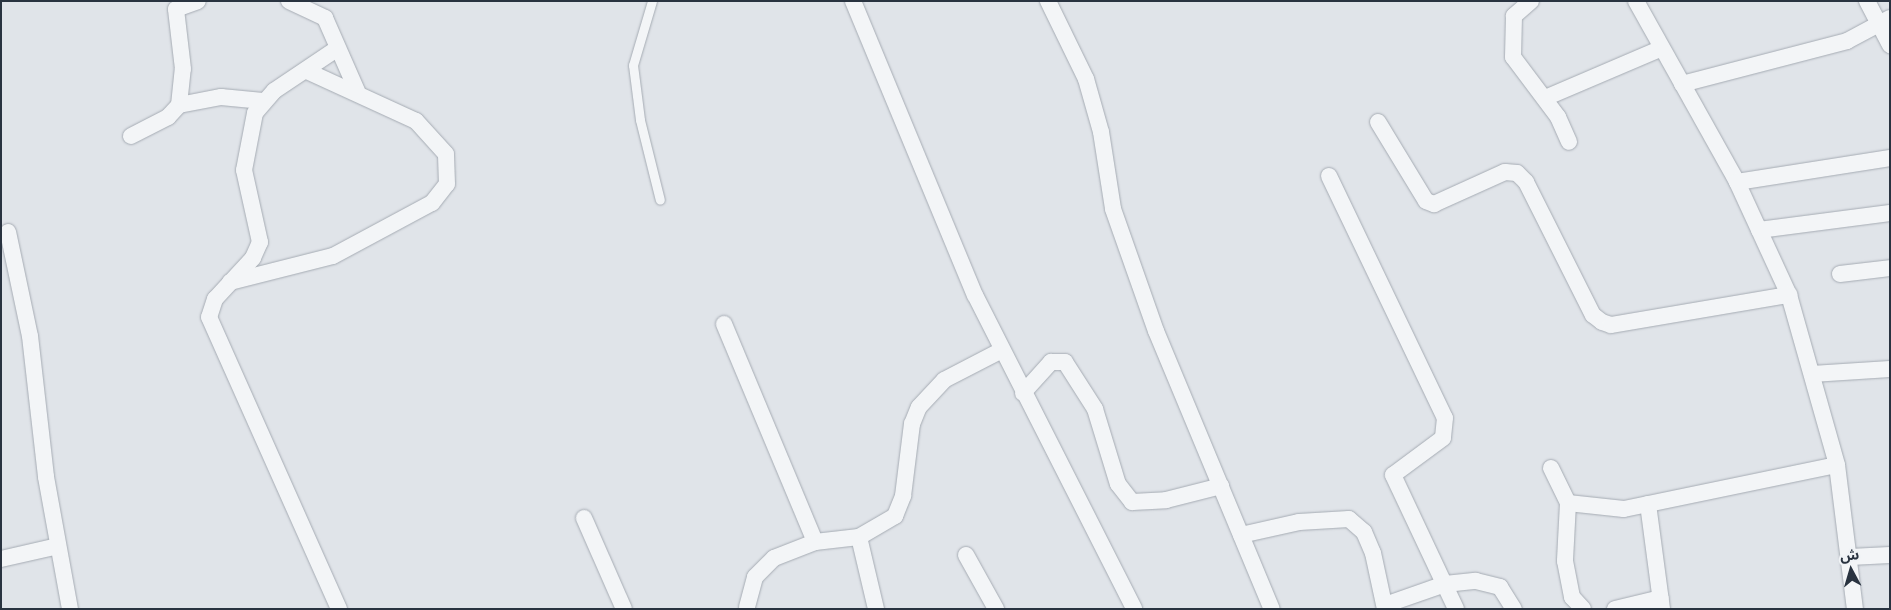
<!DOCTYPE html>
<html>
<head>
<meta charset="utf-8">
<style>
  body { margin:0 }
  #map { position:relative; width:1891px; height:610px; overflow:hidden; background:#e0e4e9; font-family:"Space Grotesk","Noto Sans Arabic",sans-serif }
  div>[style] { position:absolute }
  .roads { filter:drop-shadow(0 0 1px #a5abb3) drop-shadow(0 0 1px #a5abb3) }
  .lane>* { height:9px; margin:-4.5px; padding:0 4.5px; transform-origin:4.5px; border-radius:4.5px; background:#f3f5f7 }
  .street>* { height:16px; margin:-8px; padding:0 8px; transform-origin:8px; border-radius:8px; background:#f3f5f7 }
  span { translate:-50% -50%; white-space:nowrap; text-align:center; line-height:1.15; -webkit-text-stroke:4px #f0f3f6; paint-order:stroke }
  .frame { position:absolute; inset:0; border:2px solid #293340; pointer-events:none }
  .north { position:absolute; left:1826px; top:545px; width:50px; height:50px; -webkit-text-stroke:4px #f0f3f6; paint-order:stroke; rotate:354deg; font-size:14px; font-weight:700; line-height:20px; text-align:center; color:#293340 }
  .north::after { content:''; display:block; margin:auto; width:18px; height:22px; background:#293340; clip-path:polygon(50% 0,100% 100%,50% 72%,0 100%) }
</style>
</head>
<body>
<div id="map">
  <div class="roads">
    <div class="lane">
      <i style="left:652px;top:1px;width:67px;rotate:106.5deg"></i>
      <i style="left:633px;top:65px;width:55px;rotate:82.7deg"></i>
      <i style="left:640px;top:120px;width:82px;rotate:76deg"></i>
    </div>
    <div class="street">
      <i style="left:289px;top:1px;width:40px;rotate:25deg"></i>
      <i style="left:325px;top:18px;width:80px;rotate:66.3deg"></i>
      <i style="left:853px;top:1px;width:318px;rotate:67.5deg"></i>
      <i style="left:975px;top:295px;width:352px;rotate:63.1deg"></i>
      <i style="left:1048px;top:1px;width:87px;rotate:64deg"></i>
      <i style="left:1086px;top:79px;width:55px;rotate:74.2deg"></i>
      <i style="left:1101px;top:132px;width:78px;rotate:81.1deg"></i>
      <i style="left:1113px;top:209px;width:129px;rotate:70.6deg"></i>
      <i style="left:1156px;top:331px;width:301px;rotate:67.4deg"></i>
      <i style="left:1531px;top:1px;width:23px;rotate:139deg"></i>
      <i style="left:1514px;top:16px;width:41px;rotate:91.4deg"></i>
      <i style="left:1513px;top:57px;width:75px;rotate:53.1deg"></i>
      <i style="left:1558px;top:117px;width:27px;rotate:66deg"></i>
      <i style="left:1636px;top:1px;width:207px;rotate:60.8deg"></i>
      <i style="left:1737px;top:182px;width:124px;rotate:65.3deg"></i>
      <i style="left:1789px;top:295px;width:177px;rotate:74.2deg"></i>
      <i style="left:1837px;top:465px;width:145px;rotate:82.9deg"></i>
      <i style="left:1867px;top:1px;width:50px;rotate:62.4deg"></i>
      <i style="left:335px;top:50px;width:73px;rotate:146.1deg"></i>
      <i style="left:274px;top:91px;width:29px;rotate:131deg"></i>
      <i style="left:255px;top:113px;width:58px;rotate:100.9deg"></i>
      <i style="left:244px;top:170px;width:74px;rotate:77.5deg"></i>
      <i style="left:260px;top:242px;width:17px;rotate:114deg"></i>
      <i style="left:253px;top:258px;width:56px;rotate:132.8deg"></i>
      <i style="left:215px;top:299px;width:19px;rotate:108deg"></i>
      <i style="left:209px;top:317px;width:320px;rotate:66deg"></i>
      <i style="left:1682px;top:84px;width:171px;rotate:-14.6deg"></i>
      <i style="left:1847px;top:41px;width:49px;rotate:-28.1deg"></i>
      <i style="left:1545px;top:98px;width:127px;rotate:-23.1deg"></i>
      <i style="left:179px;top:105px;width:43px;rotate:-10.8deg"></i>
      <i style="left:221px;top:97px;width:42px;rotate:5.4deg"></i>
      <i style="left:1378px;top:122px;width:92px;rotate:58.7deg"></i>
      <i style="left:1426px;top:201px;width:9px;rotate:21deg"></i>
      <i style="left:1434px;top:204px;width:78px;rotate:-24.3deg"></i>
      <i style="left:1505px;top:172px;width:12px;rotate:5deg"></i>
      <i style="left:1517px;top:173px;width:13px;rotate:45deg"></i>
      <i style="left:1526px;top:182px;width:149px;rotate:63.3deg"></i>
      <i style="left:1593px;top:315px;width:11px;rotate:38deg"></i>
      <i style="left:1602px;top:322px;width:9px;rotate:18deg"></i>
      <i style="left:1611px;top:325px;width:181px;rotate:-9.6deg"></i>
      <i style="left:131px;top:136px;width:42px;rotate:-27.2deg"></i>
      <i style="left:168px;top:117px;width:16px;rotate:-47deg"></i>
      <i style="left:179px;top:105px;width:36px;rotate:-84deg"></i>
      <i style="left:183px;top:69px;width:60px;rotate:-96.7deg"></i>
      <i style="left:176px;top:9px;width:23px;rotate:-20deg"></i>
      <i style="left:1329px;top:176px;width:268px;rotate:64.4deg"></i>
      <i style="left:1445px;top:418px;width:20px;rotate:96deg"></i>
      <i style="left:1443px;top:438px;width:62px;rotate:143.5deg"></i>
      <i style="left:1393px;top:475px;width:148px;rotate:64.8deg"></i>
      <i style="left:1737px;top:182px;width:155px;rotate:-8.9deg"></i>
      <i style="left:1759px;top:230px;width:132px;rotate:-7.4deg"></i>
      <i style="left:8px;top:232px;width:106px;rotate:78.1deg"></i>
      <i style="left:30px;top:336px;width:142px;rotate:83.5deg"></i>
      <i style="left:46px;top:477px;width:134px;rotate:79.7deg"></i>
      <i style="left:1840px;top:274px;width:50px;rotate:-6.8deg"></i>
      <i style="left:230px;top:282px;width:106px;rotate:-14.2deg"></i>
      <i style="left:333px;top:256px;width:112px;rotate:-28.2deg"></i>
      <i style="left:432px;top:203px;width:24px;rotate:-52deg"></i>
      <i style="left:447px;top:184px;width:30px;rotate:-92deg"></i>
      <i style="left:446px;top:154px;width:45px;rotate:-132.3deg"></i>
      <i style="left:416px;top:121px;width:120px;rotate:-155.4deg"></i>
      <i style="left:724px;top:324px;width:236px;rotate:67.3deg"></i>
      <i style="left:1812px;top:374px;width:78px;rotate:-3.7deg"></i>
      <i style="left:1023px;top:393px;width:42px;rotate:-47.9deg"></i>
      <i style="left:1051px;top:362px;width:14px"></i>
      <i style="left:1065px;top:362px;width:56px;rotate:57.4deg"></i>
      <i style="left:1095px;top:409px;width:78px;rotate:73deg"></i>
      <i style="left:1118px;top:484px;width:23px;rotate:52deg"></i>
      <i style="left:1132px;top:502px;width:34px;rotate:-3deg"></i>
      <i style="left:1166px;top:500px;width:57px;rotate:-14.3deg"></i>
      <i style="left:1551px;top:468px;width:39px;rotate:64deg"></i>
      <i style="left:1568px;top:503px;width:56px;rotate:6.1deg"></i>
      <i style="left:1624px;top:509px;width:217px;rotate:-11.7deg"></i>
      <i style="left:1568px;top:503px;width:58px;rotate:93deg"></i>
      <i style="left:1565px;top:561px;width:37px;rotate:79deg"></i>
      <i style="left:1572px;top:597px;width:16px;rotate:47deg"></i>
      <i style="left:1648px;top:504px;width:106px;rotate:82.4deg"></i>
      <i style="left:584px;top:518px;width:99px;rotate:66.3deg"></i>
      <i style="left:1241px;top:535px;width:59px;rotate:-12.6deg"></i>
      <i style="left:1299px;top:522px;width:50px;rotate:-3.4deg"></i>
      <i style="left:1349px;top:519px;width:20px;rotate:41deg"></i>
      <i style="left:1364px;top:532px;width:23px;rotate:67deg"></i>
      <i style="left:1373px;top:553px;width:57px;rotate:77.9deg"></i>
      <i style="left:859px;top:537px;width:74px;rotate:76.7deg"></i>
      <i style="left:966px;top:555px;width:62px;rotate:60.9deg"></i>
      <i style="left:1850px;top:557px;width:40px;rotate:-2.9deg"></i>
      <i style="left:1px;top:559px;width:58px;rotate:-12.8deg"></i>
      <i style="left:1385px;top:605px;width:64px;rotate:-19.3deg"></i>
      <i style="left:1445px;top:584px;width:31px;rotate:-6deg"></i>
      <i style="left:1476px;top:581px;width:25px;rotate:14deg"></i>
      <i style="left:1500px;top:587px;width:26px;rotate:58deg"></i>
      <i style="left:747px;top:607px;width:31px;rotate:-75deg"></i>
      <i style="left:755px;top:577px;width:27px;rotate:-45deg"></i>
      <i style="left:774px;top:558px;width:44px;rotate:-21.3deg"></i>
      <i style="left:815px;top:542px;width:44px;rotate:-6.5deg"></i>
      <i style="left:859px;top:537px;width:42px;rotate:-30.3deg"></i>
      <i style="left:895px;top:516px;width:22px;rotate:-68deg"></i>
      <i style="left:903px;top:496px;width:73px;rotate:-82.9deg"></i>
      <i style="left:912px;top:424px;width:18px;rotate:-68deg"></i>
      <i style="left:919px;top:407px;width:37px;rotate:-47deg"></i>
      <i style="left:944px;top:380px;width:65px;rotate:-27.3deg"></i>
      <i style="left:1615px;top:609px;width:47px;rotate:-13.4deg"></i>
    </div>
  </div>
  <div class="frame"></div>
  <div class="north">ش</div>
</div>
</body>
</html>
